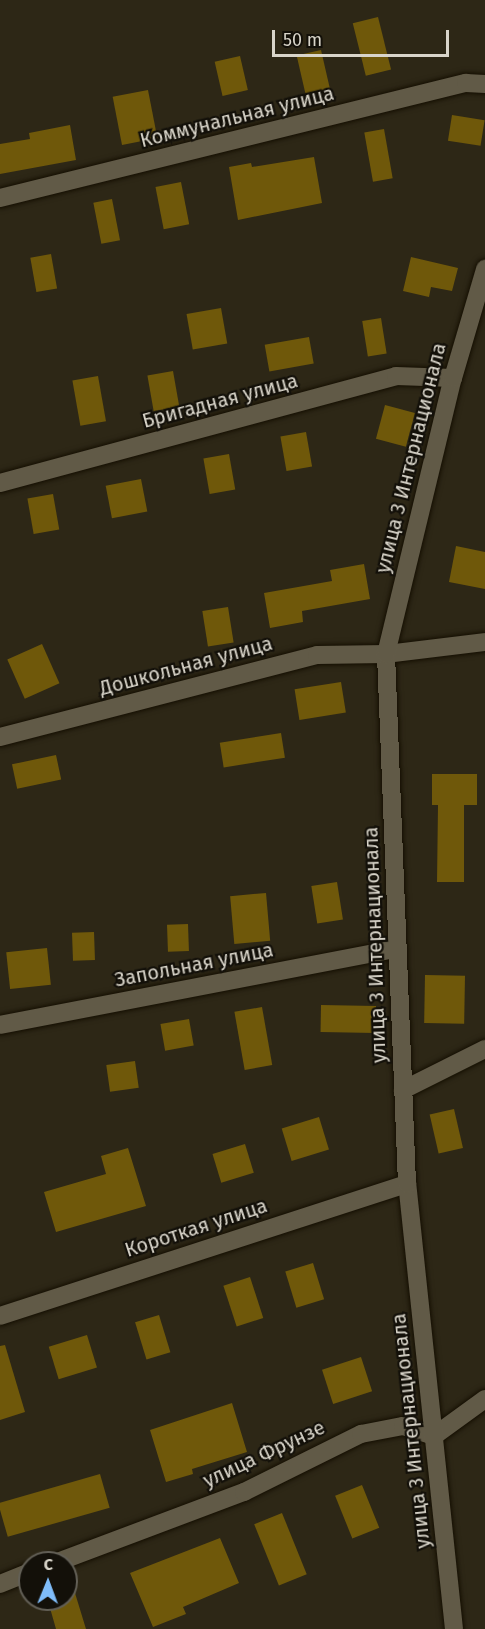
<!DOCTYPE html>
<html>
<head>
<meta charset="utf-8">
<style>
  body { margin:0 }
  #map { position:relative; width:485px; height:1629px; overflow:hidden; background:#2d2716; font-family:"Fira Sans",sans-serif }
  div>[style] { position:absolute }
  .building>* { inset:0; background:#6f580a; transform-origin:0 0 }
  .roads { filter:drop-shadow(0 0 2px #150f02) drop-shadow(0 0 2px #150f02) }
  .minor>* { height:18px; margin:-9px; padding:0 9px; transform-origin:9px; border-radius:9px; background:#615a47 }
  span { translate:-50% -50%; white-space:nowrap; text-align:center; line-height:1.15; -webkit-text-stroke:4.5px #131009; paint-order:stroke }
  .street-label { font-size:20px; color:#d9d5ca }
  .north { position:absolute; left:18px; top:1551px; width:60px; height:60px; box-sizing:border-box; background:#131009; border:2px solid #625f56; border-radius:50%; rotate:1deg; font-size:16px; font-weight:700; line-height:24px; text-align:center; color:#d9d5ca }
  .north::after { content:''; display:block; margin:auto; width:21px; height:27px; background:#80bdfa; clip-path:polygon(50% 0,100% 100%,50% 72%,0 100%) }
  .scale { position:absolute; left:272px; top:30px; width:177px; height:27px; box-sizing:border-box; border:3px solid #d9d5ca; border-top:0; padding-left:8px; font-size:18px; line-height:21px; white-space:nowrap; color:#d9d5ca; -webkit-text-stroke:4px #131009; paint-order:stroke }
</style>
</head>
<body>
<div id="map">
  <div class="building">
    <i style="left:378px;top:17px;width:54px;height:26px;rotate:76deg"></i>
    <i style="left:321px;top:50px;width:43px;height:25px;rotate:77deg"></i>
    <i style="left:240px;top:56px;width:35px;height:26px;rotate:77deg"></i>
    <i style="left:148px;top:90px;width:49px;height:36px;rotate:79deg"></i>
    <i style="left:452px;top:115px;width:33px;height:26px;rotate:9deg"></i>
    <i style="clip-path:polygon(70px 125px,76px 160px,0 174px,0 144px,30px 139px,29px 133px)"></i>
    <i style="left:384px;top:129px;width:50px;height:20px;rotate:80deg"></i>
    <i style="clip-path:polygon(314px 157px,322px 203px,238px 220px,229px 167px,251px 163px,252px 167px)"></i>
    <i style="left:181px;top:182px;width:43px;height:26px;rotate:79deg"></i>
    <i style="left:112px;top:199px;width:42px;height:19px;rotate:79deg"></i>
    <i style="left:51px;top:254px;width:35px;height:21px;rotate:80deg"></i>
    <i style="clip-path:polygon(411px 257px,458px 268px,452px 291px,431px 287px,429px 297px,403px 291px)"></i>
    <i style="left:221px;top:308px;width:36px;height:35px;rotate:80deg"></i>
    <i style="left:381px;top:318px;width:36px;height:19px;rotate:81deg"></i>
    <i style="left:309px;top:337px;width:27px;height:45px;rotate:80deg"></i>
    <i style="left:173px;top:371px;width:36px;height:26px;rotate:80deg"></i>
    <i style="left:98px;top:376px;width:46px;height:26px;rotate:80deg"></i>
    <i style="left:385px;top:405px;width:31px;height:35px;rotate:15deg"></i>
    <i style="left:306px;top:432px;width:35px;height:26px;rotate:80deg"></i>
    <i style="left:229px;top:454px;width:36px;height:26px;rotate:80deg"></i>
    <i style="left:141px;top:479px;width:33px;height:36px;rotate:79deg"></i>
    <i style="left:53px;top:494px;width:36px;height:26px;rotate:80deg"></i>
    <i style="clip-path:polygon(456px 546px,485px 552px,485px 589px,449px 582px)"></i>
    <i style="clip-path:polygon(364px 564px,370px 599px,302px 611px,303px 622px,270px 628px,264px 593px,332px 581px,330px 570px)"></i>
    <i style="left:228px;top:607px;width:36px;height:26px;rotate:81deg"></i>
    <i style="left:42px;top:644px;width:43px;height:38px;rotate:66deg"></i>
    <i style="left:341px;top:682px;width:31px;height:47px;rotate:81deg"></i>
    <i style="left:281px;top:733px;width:25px;height:62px;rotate:81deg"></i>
    <i style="left:56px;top:755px;width:25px;height:45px;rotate:78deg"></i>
    <i style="clip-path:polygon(432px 774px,477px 774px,477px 805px,464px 805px,464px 882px,437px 882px,438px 805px,432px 805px)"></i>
    <i style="left:337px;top:882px;width:38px;height:26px;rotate:81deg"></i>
    <i style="left:266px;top:893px;width:48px;height:36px;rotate:85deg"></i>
    <i style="left:188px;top:924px;width:27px;height:21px;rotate:88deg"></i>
    <i style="left:94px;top:932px;width:28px;height:22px;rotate:88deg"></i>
    <i style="left:47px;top:948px;width:37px;height:41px;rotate:84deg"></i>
    <i style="left:425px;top:975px;width:40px;height:48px;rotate:1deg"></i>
    <i style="left:321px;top:1005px;width:55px;height:27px;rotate:1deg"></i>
    <i style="left:262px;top:1007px;width:59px;height:28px;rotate:80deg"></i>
    <i style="left:189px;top:1019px;width:27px;height:29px;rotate:80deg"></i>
    <i style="left:135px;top:1061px;width:27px;height:29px;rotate:82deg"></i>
    <i style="left:454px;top:1109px;width:40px;height:25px;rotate:77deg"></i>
    <i style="left:319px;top:1117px;width:34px;height:39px;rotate:73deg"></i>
    <i style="left:245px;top:1144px;width:30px;height:34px;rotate:73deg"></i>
    <i style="clip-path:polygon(128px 1148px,146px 1206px,56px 1232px,44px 1192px,106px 1174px,101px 1156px)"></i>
    <i style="left:313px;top:1263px;width:38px;height:29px;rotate:73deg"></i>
    <i style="left:250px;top:1277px;width:43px;height:28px;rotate:72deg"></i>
    <i style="left:159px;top:1315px;width:39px;height:25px;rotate:73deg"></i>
    <i style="left:87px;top:1335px;width:34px;height:40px;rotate:73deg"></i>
    <i style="clip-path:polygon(5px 1345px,25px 1412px,0 1420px,0 1346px)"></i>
    <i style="left:361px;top:1357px;width:36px;height:41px;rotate:72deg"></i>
    <i style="clip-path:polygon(232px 1403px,247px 1452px,192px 1469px,193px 1474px,166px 1482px,150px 1430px)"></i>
    <i style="left:100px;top:1474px;width:35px;height:106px;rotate:74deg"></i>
    <i style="left:362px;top:1485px;width:46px;height:29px;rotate:68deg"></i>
    <i style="left:282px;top:1513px;width:66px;height:30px;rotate:68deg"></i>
    <i style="clip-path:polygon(220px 1538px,239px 1583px,183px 1607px,186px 1614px,153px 1627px,130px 1573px)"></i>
    <i style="clip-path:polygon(75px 1593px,86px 1629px,56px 1629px,48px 1601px,66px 1599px)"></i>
  </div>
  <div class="roads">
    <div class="minor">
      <i style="left:0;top:198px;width:480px;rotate:-13.9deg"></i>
      <i style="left:466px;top:83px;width:19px;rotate:3deg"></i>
      <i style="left:0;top:483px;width:410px;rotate:-15.1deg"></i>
      <i style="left:396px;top:376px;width:57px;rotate:2deg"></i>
      <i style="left:0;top:737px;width:327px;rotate:-14.5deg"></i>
      <i style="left:317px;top:655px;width:69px;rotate:-0.8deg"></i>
      <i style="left:386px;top:654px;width:100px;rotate:-6.9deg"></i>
      <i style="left:0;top:1025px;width:405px;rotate:-10.9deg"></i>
      <i style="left:403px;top:1090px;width:92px;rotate:-26.6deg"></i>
      <i style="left:0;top:1316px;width:428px;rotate:-18deg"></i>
      <i style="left:55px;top:1563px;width:202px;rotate:-20.6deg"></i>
      <i style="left:244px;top:1492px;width:131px;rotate:-26.4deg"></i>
      <i style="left:361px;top:1434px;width:43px;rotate:-10.8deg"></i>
      <i style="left:403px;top:1426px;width:33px;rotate:18deg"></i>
      <i style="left:434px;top:1436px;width:63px;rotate:-36deg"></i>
      <i style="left:0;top:1584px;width:32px;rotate:-22deg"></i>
      <i style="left:454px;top:1629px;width:447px;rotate:-96deg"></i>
      <i style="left:407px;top:1184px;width:530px;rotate:-92.27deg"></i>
      <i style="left:386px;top:654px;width:284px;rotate:-76.4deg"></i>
      <i style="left:453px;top:378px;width:114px;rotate:-73.6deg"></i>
    </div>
  </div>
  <div class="street-label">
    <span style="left:237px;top:117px;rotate:-14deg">Коммунальная улица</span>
    <span style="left:220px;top:401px;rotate:-15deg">Бригадная улица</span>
    <span style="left:411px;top:458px;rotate:-76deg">улица 3 Интернационала</span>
    <span style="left:186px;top:666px;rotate:-15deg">Дошкольная улица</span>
    <span style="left:375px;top:945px;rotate:-92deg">улица 3 Интернационала</span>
    <span style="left:194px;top:965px;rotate:-11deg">Запольная улица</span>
    <span style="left:196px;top:1228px;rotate:-18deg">Короткая улица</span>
    <span style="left:411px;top:1431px;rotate:-96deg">улица 3 Интернационала</span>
    <span style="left:264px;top:1454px;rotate:-25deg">улица Фрунзе</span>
  </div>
  <div class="north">С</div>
  <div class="scale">50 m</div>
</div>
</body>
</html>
